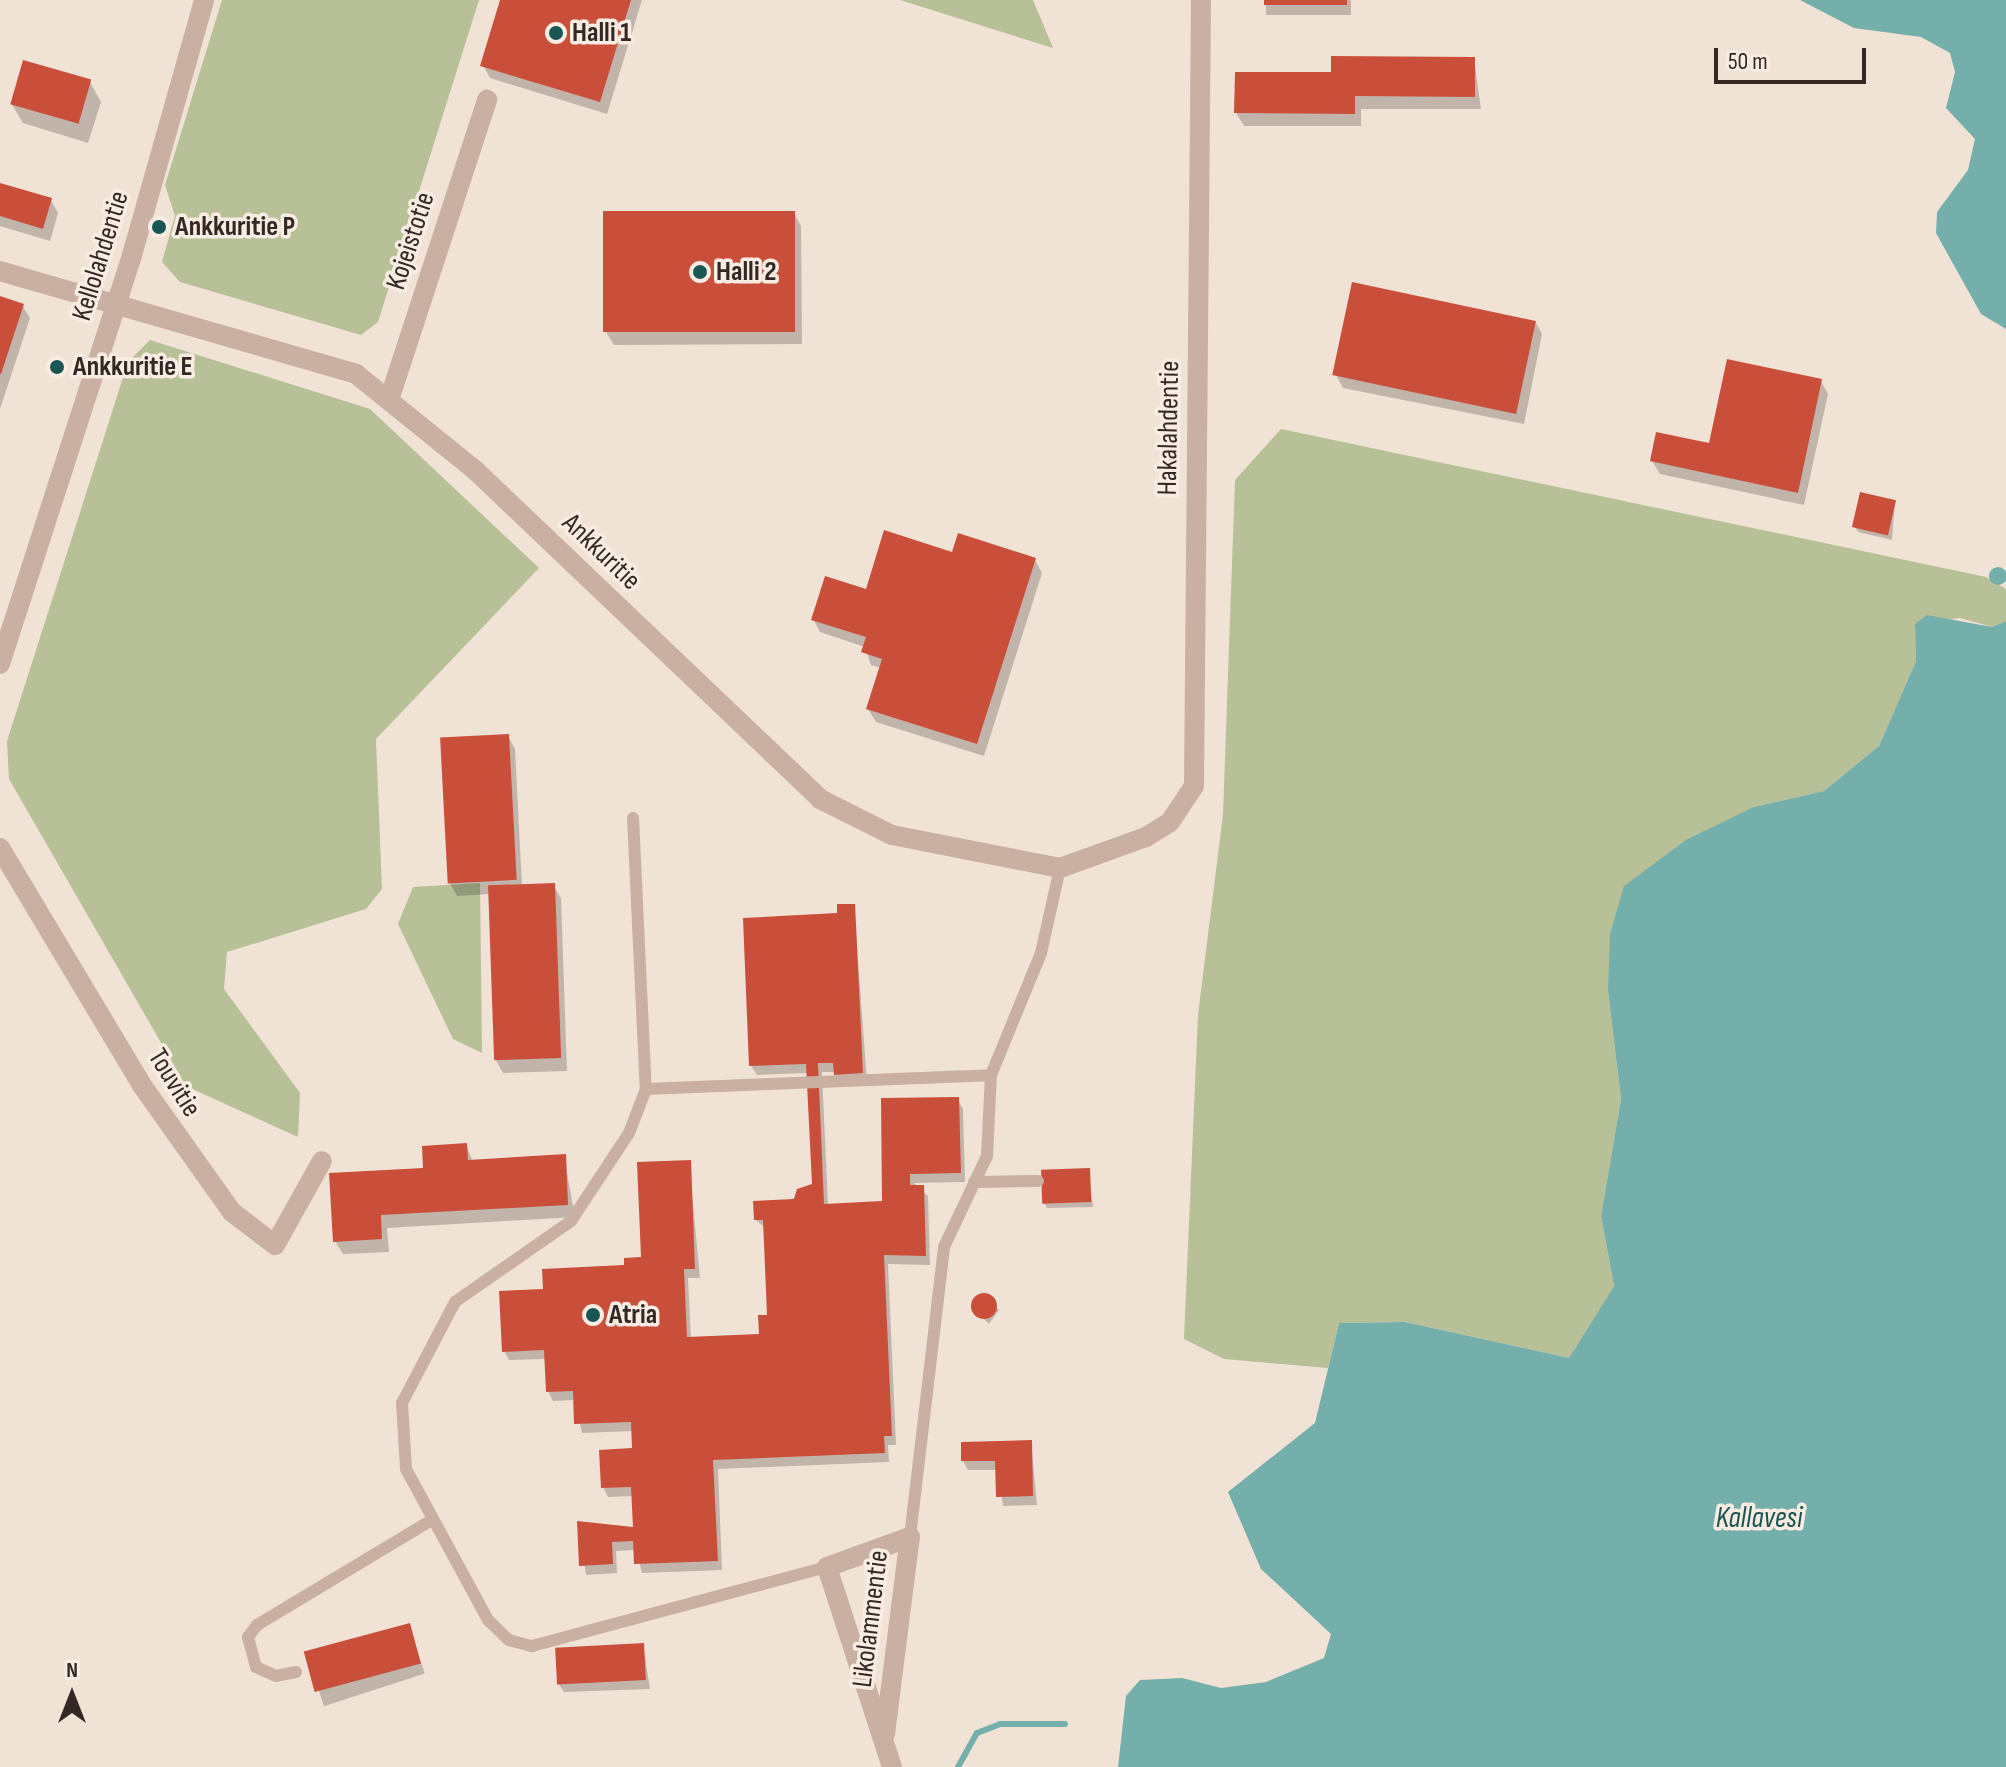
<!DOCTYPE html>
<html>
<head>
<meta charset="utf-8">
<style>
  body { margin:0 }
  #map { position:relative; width:2006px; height:1767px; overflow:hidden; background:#f1e2d6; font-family:"Sofia Sans Condensed",sans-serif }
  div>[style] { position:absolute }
  .green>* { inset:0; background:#b7c096 }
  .water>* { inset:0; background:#74afac }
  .round { border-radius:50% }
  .shadow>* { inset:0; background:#0003; transform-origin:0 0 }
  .stream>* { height:6px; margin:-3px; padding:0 3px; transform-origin:3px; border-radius:3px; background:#74afac }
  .building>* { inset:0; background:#ca4f3b; transform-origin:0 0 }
  .service>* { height:12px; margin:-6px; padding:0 6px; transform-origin:6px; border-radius:6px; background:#c9b0a2 }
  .minor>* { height:20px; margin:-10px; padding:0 10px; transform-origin:10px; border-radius:10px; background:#c9b0a2 }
  .tertiary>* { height:20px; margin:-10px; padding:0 10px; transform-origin:10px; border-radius:10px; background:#c9b0a2 }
  .dots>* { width:22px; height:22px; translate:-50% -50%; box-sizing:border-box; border:4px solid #f9ece2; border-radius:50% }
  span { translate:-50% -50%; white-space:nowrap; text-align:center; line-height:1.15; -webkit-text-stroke:7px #f9ece2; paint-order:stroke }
  .poi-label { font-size:28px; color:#342825; font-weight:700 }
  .left { translate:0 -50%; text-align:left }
  .street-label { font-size:28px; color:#342825 }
  .water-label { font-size:30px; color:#195654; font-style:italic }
  .north { position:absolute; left:32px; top:1655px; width:80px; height:80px; -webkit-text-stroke:6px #f9ece2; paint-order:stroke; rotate:0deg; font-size:22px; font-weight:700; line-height:32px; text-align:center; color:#342825 }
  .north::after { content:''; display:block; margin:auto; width:28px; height:36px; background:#342825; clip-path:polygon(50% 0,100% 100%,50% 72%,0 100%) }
  .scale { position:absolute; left:1714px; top:48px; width:152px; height:36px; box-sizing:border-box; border:4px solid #342825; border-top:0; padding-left:10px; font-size:24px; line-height:28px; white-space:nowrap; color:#342825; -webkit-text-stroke:6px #f9ece2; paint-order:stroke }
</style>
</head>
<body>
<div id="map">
  <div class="green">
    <i style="clip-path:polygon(222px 0,479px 0,378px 322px,361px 335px,180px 282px,162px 262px,175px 216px,165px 185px)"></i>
    <i style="clip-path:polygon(900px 0,1033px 0,1053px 48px)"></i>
    <i style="clip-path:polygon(150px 340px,370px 409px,539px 568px,376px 739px,382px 889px,366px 909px,227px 952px,224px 989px,300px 1093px,298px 1137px,186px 1086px,9px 779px,7px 741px,128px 362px)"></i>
    <i style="clip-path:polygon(1281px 429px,1986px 577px,2006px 589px,2006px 621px,1992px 627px,1960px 618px,1915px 624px,1916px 661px,1879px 746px,1824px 791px,1754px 807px,1608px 991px,1621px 1099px,1601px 1216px,1614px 1286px,1569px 1358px,1405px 1322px,1339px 1323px,1328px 1368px,1224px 1359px,1184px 1339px,1198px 1015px,1223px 814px,1235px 480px)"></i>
    <i style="clip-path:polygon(480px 883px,482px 1053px,453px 1039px,398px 924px,413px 887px)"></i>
  </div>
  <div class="water">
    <i style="clip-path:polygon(1800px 0,2006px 0,2006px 329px,1981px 314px,1936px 233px,1937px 212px,1968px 170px,1975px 139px,1946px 108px,1955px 72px,1950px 53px,1921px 37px,1854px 28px)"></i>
    <i class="round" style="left:1989px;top:567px;width:18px;height:18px"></i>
    <i style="clip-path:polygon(1927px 615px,1992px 627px,2006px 621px,2006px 1767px,1118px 1767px,1126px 1696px,1140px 1680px,1182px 1678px,1221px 1688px,1266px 1682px,1324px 1658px,1331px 1634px,1261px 1569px,1228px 1492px,1315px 1423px,1339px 1323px,1405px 1322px,1569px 1358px,1614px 1286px,1601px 1216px,1621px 1099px,1608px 991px,1610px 934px,1624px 886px,1686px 840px,1754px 807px,1824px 791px,1879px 746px,1916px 661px,1915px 624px)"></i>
  </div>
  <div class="shadow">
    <i style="clip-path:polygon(502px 0,642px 0,607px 114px,490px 78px,483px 65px)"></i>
    <i style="left:1266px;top:0;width:85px;height:15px"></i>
    <i style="clip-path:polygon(1474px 59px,1481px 109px,1361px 109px,1361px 126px,1244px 126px,1236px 113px,1333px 74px)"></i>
    <i style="clip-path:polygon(90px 82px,101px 102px,88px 143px,23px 123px,11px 103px)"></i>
    <i style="clip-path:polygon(0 185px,51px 200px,58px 213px,50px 241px,0 226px)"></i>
    <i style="clip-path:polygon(794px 213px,801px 226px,802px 344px,614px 345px,606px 332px)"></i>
    <i style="clip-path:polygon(0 298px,22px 305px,30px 318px,0 409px)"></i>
    <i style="clip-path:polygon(1535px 321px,1542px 334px,1524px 424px,1343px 388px,1336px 375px)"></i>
    <i style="clip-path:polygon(1821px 381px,1828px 394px,1804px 505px,1660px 474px,1652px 461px,1710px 445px)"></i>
    <i style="clip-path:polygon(1895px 501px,1892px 540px,1858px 532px,1855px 527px)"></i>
    <i style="clip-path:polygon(1035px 560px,1042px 573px,984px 756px,876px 722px,868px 709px,881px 668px,871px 665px,865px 647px,820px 632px,813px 619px,867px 591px)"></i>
    <i style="clip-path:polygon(508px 736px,515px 749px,522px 886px,553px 885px,561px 898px,567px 1071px,503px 1073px,496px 1060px,490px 894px,457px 896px,450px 883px)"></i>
    <i style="clip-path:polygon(854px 906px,867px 1082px,841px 1083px,836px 1072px,822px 1072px,828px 1205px,884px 1203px,958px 1100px,963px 1109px,965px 1182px,914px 1183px,928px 1196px,930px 1265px,888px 1264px,896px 1445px,888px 1445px,889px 1462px,718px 1469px,722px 1570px,642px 1573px,636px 1550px,616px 1551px,617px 1573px,586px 1575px,579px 1523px,635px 1530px,634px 1496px,608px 1497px,603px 1487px,634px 1450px,633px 1431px,582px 1433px,575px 1400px,553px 1401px,548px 1391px,546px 1359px,509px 1360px,504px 1351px,545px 1291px,643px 1259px,689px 1162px,700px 1278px,688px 1278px,691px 1339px,761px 1336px,770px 1316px,766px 1229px,756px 1220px,814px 1186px,809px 1073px,757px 1075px,751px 1066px,839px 915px)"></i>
    <i style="clip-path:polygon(466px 1145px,473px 1162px,564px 1156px,575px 1217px,387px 1228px,389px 1252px,343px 1254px,335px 1241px)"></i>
    <i style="clip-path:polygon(1089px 1170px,1093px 1207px,1047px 1208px,1044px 1202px)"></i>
    <i style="clip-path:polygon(982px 1295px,999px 1310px,989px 1324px,973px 1309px)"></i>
    <i style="clip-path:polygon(1031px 1442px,1037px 1505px,1003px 1506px,998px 1470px,968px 1470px,963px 1461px)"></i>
    <i style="left:409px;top:1625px;width:51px;height:106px;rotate:72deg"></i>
    <i style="clip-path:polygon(643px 1645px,650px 1689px,564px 1692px,558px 1683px)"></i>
  </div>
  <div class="stream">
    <i style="left:958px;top:1767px;width:39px;rotate:-61deg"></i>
    <i style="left:977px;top:1733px;width:25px;rotate:-21deg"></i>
    <i style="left:1000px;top:1724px;width:65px"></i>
  </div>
  <div class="building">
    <i style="clip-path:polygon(500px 0,631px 0,600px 102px,480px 66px)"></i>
    <i style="left:1264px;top:0;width:83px;height:5px"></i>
    <i style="clip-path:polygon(1331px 56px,1475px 57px,1475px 97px,1355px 96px,1355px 114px,1234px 113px,1235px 72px,1331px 72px)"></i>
    <i style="left:23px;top:60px;width:71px;height:46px;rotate:16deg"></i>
    <i style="clip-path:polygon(0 183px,52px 198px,43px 229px,0 216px)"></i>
    <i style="left:795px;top:211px;width:121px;height:192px;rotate:90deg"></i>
    <i style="left:1352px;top:282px;width:188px;height:95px;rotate:12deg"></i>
    <i style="clip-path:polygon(0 296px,24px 304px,1px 374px,0 374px)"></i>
    <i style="clip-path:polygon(1727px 359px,1822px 379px,1798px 493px,1650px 461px,1656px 432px,1709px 443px)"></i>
    <i style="left:1860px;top:492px;width:37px;height:36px;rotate:13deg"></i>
    <i style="clip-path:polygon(884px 530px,952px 552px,958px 533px,1036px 558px,977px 744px,866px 709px,882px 659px,861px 652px,866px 637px,811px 620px,825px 576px,866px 589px)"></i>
    <i style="left:509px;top:734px;width:146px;height:69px;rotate:87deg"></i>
    <i style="left:555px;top:883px;width:175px;height:67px;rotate:88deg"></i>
    <i style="clip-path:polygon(837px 904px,855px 904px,863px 1073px,834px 1075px,833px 1063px,818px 1063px,824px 1204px,882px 1201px,881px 1098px,959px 1097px,961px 1173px,910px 1174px,910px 1185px,924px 1185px,926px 1256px,884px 1255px,892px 1436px,884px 1436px,885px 1453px,713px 1460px,718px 1561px,634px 1564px,633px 1541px,612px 1542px,613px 1564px,579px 1566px,577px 1521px,633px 1527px,631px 1487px,601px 1488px,599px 1450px,632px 1448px,631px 1422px,574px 1424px,573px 1391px,546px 1392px,544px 1350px,502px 1352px,499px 1291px,543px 1289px,542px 1269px,624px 1265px,624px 1258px,641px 1257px,637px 1162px,691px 1160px,695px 1269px,684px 1269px,687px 1337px,759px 1334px,758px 1315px,767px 1315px,763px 1220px,754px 1220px,753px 1201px,794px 1199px,797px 1189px,812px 1184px,806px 1064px,749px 1066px,743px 918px,837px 913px)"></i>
    <i style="clip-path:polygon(467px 1143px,468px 1160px,566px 1154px,568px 1205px,381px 1215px,382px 1239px,333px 1242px,329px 1173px,423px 1168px,422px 1146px)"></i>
    <i style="left:1090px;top:1168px;width:34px;height:49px;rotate:88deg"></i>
    <i class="round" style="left:971px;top:1293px;width:26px;height:26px"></i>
    <i style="clip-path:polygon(1032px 1440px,1033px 1496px,996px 1497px,995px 1461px,961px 1461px,961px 1442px)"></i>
    <i style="left:410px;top:1623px;width:42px;height:110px;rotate:75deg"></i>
    <i style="left:644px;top:1643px;width:37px;height:89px;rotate:87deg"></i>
  </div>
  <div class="service">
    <i style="left:633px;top:818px;width:271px;rotate:87.3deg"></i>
    <i style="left:646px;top:1089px;width:47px;rotate:111.1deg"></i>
    <i style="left:629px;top:1133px;width:105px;rotate:123.4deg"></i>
    <i style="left:571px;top:1221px;width:141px;rotate:145.1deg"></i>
    <i style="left:455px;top:1302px;width:114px;rotate:117.7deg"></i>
    <i style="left:402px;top:1403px;width:66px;rotate:86.5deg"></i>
    <i style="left:406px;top:1469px;width:172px;rotate:61.5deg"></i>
    <i style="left:488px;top:1620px;width:29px;rotate:44deg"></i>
    <i style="left:509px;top:1640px;width:24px;rotate:15deg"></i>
    <i style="left:532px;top:1646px;width:305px;rotate:-15deg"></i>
    <i style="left:646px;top:1089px;width:345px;rotate:-2.3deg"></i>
    <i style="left:991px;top:1075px;width:132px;rotate:-67.7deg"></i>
    <i style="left:1041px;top:953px;width:87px;rotate:-77.4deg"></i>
    <i style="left:974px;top:1182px;width:64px;rotate:-0.9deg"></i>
    <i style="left:910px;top:1537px;width:292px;rotate:-83.3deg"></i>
    <i style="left:944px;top:1247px;width:101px;rotate:-64.7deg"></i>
    <i style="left:987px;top:1156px;width:81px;rotate:-87.2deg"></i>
    <i style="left:296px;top:1672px;width:20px;rotate:169deg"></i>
    <i style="left:276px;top:1676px;width:22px;rotate:-156deg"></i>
    <i style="left:256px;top:1667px;width:31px;rotate:-105deg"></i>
    <i style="left:248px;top:1637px;width:15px;rotate:-53deg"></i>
    <i style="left:257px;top:1625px;width:204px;rotate:-31deg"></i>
  </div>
  <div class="minor">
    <i style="left:0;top:271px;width:371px;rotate:16.1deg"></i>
    <i style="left:356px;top:374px;width:154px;rotate:38.9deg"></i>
    <i style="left:476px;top:471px;width:475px;rotate:43.6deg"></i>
    <i style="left:820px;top:799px;width:80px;rotate:26.6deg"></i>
    <i style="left:892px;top:835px;width:171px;rotate:11.1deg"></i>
    <i style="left:1060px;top:868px;width:91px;rotate:-19.8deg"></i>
    <i style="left:1146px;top:837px;width:28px;rotate:-32deg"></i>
    <i style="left:1170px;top:822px;width:43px;rotate:-56.3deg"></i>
    <i style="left:1194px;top:786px;width:786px;rotate:-89.49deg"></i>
    <i style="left:389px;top:400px;width:316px;rotate:-71.9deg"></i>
    <i style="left:0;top:848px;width:275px;rotate:59.1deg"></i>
    <i style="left:141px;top:1084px;width:157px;rotate:54.6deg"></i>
    <i style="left:232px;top:1212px;width:54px;rotate:37.5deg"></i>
    <i style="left:275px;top:1245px;width:96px;rotate:-60.8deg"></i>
    <i style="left:885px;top:1734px;width:199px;rotate:-82.8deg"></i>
    <i style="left:910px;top:1537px;width:88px;rotate:160.1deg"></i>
    <i style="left:827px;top:1567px;width:210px;rotate:72deg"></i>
  </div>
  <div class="tertiary">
    <i style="left:0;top:664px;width:430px;rotate:-72.1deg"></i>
    <i style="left:132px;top:255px;width:265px;rotate:-74.2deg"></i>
  </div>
  <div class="dots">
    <i style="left:556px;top:33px;background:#195654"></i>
    <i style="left:159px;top:227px;background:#195654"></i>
    <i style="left:700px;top:272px;background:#195654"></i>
    <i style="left:57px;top:367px;background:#195654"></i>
    <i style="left:593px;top:1315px;background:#195654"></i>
  </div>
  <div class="poi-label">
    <span class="left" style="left:572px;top:33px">Halli 1</span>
    <span class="left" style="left:175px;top:227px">Ankkuritie P</span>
    <span class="left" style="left:716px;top:272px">Halli 2</span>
    <span class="left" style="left:73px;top:367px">Ankkuritie E</span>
    <span class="left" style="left:609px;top:1315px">Atria</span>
  </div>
  <div class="street-label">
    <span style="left:411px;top:241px;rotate:-72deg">Kojeistotie</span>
    <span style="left:101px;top:256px;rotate:-73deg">Kellolahdentie</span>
    <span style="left:1169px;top:428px;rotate:-89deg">Hakalahdentie</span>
    <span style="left:601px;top:552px;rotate:44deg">Ankkuritie</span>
    <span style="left:174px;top:1083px;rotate:58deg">Touvitie</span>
    <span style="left:871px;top:1619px;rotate:-83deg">Likolammentie</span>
  </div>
  <div class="water-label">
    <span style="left:1759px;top:1518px">Kallavesi</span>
  </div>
  <div class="north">N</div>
  <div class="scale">50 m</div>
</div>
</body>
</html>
